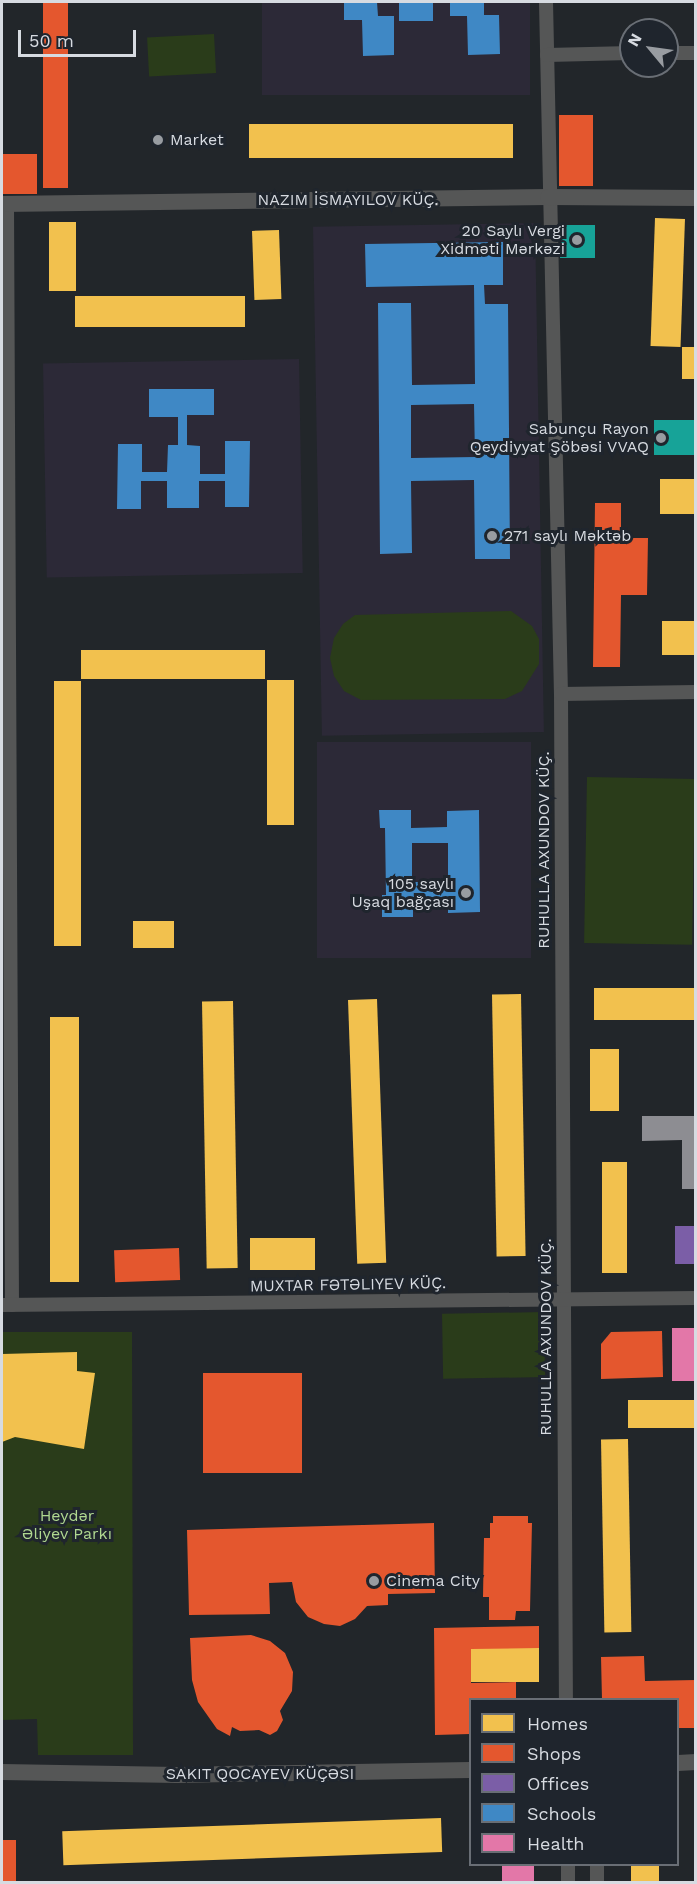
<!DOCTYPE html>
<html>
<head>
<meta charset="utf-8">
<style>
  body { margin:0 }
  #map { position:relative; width:697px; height:1884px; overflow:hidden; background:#22262a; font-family:"Work Sans",sans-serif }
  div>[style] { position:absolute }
  .education>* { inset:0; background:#2c2937; transform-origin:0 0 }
  .green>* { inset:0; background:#2a3c1a; transform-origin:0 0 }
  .homes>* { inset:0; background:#f2c14e; transform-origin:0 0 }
  .shops>* { inset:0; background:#e4572e; transform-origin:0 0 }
  .offices>* { inset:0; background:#7b5ea7; transform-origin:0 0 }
  .schools>* { inset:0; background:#3f88c5; transform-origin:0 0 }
  .health>* { inset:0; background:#e377a8; transform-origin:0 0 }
  .public>* { inset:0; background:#17a398; transform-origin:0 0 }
  .industry>* { inset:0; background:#8d8d92 }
  .minor>* { height:14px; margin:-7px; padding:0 7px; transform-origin:7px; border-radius:7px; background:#555656 }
  .tertiary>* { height:16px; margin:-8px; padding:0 8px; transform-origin:8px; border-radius:8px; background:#555656 }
  .dots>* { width:16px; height:16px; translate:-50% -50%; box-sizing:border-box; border:3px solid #1f252d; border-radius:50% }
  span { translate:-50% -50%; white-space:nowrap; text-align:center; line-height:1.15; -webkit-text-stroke:6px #1f252d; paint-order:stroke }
  .poi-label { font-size:16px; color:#d7dbe1 }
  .left { translate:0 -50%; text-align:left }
  .right { translate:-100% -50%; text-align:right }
  .street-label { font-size:16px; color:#d7dbe1 }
  .park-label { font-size:16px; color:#b0d890 }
  .frame { position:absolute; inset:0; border:3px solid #d7dbe1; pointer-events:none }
  .legend { position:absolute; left:469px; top:1698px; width:210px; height:168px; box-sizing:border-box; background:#1f252d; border:2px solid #696e75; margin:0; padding:8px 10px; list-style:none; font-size:18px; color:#d7dbe1 }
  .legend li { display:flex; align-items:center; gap:12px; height:30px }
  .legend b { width:30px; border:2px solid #696e75 }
  .north { position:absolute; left:619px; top:18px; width:60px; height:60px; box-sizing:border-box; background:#1f252d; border:2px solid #696e75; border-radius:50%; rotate:299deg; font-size:16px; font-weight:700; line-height:24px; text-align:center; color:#d7dbe1 }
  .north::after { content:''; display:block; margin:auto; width:21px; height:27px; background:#989ca1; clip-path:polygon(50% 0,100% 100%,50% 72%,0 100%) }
  .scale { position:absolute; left:18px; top:30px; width:118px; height:27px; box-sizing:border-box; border:3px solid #d7dbe1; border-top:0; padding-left:8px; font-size:18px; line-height:21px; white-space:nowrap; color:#d7dbe1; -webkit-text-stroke:4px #1f252d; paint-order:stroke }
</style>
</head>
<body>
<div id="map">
  <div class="education">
    <i style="left:262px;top:2px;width:268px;height:93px"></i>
    <i style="left:535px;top:223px;width:509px;height:222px;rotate:89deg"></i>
    <i style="left:299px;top:359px;width:214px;height:256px;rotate:89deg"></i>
    <i style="left:317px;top:742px;width:214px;height:216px"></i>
  </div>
  <div class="green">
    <i style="left:214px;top:34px;width:39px;height:67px;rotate:87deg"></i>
    <i style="clip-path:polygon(511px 611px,532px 626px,539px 639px,539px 664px,522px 691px,505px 699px,361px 700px,344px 691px,334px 676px,330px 658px,334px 638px,343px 624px,355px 615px)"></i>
    <i style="left:587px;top:777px;width:108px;height:166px;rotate:1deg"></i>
    <i style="left:544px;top:1312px;width:65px;height:102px;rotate:89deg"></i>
    <i style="clip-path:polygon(2px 1332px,132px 1332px,133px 1755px,38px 1755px,37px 1719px,2px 1720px)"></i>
  </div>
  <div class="homes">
    <i style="left:513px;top:124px;width:34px;height:264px;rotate:90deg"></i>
    <i style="left:655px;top:218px;width:30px;height:128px;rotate:2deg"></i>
    <i style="left:49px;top:222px;width:27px;height:69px"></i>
    <i style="left:279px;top:230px;width:69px;height:27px;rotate:88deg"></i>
    <i style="left:75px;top:296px;width:170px;height:31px"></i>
    <i style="left:682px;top:347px;width:14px;height:32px"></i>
    <i style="left:660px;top:479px;width:36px;height:35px"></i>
    <i style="left:662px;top:621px;width:34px;height:34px"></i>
    <i style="left:265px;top:650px;width:29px;height:184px;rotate:90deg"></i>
    <i style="left:294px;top:680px;width:145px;height:27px;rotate:90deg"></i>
    <i style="left:54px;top:681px;width:27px;height:265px"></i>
    <i style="left:133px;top:921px;width:41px;height:27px"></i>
    <i style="left:696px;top:988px;width:32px;height:102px;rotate:90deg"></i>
    <i style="left:521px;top:994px;width:262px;height:29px;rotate:89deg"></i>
    <i style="left:377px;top:999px;width:264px;height:29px;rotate:88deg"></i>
    <i style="left:233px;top:1001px;width:267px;height:31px;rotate:89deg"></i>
    <i style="left:50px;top:1017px;width:29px;height:265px"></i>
    <i style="left:590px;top:1049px;width:29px;height:62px"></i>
    <i style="left:602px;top:1162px;width:25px;height:111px"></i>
    <i style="left:315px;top:1238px;width:32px;height:65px;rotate:90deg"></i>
    <i style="clip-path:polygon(77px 1352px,77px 1371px,95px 1373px,84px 1449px,15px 1437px,2px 1442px,2px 1354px)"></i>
    <i style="left:696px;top:1400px;width:28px;height:68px;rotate:90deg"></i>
    <i style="left:628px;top:1439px;width:193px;height:27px;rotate:89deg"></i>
    <i style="left:539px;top:1648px;width:34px;height:68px;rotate:90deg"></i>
    <i style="left:441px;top:1818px;width:34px;height:379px;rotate:88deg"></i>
    <i style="left:631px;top:1864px;width:28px;height:18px"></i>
  </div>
  <div class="shops">
    <i style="left:43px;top:2px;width:25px;height:186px"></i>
    <i style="left:559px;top:115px;width:34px;height:71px"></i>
    <i style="left:2px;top:154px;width:35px;height:40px"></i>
    <i style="clip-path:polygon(595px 503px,621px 503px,621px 538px,648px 538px,647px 595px,621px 595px,620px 667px,593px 667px)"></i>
    <i style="left:179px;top:1248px;width:32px;height:65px;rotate:88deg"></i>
    <i style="clip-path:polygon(662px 1331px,663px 1377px,601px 1379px,601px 1344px,611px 1332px)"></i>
    <i style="left:203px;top:1373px;width:99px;height:100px"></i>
    <i style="clip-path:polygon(493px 1516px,528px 1516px,528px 1523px,532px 1523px,530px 1611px,516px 1611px,515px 1620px,489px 1620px,489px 1597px,483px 1597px,484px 1538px,490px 1538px,490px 1523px,493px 1523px)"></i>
    <i style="clip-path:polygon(434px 1523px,435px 1593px,388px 1594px,388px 1605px,367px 1606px,355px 1619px,340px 1626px,324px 1624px,308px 1617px,296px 1602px,292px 1582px,269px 1583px,270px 1614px,189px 1615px,187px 1530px)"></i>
    <i style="clip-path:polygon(539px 1626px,539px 1648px,471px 1649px,471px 1683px,516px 1682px,516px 1700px,470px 1700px,470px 1734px,435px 1735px,434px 1628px)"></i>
    <i style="clip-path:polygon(251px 1635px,270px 1641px,285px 1653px,293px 1672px,292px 1691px,280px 1711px,283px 1720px,277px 1731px,270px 1735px,259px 1730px,240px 1731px,232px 1727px,230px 1736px,217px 1729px,198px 1702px,192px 1680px,190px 1638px)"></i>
    <i style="clip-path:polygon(644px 1656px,645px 1681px,696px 1680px,696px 1728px,678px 1728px,678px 1700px,602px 1700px,601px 1657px)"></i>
    <i style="left:2px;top:1840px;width:14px;height:42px"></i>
  </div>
  <div class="offices">
    <i style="left:675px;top:1226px;width:21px;height:38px"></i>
  </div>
  <div class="schools">
    <i style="clip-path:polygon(344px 2px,377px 2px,378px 16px,394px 16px,394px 55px,363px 56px,362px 20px,344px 20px)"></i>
    <i style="left:399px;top:2px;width:34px;height:19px"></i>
    <i style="clip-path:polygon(450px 2px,484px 2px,484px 15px,499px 15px,500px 54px,468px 55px,467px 16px,450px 16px)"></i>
    <i style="clip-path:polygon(evenodd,503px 242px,503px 285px,484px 285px,485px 304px,508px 304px,510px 559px,475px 559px,474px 480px,411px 481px,412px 553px,380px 554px,378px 303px,411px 303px,412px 385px,475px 384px,474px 285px,366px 287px,365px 244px,503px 242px,474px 404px,475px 457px,411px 458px,411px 405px,474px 404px)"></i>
    <i style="clip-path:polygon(149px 389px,214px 389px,214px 415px,187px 415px,187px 445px,200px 446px,200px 474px,225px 474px,225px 441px,250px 441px,249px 507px,225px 507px,225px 481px,199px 481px,199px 508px,167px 508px,167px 481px,141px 481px,141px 509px,117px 509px,118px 444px,142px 444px,142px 472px,167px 472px,168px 445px,178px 445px,178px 417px,149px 417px)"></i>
    <i style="clip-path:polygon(evenodd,379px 810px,411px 810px,411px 828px,447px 827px,447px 811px,479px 810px,480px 912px,448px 913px,448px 897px,413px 897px,413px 917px,382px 917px,382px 895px,386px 895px,385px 828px,380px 828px,379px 810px,412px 843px,448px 843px,448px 882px,412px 882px,412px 843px)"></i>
  </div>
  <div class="health">
    <i style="left:696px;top:1328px;width:53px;height:24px;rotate:90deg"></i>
    <i style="left:502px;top:1864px;width:32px;height:18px"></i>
  </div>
  <div class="public">
    <i style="left:560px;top:225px;width:35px;height:33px"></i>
    <i style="left:696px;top:420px;width:35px;height:42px;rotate:90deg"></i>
  </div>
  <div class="industry">
    <i style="clip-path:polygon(642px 1116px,696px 1116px,696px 1189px,682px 1189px,682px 1140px,642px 1141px)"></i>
  </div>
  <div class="minor">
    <i style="left:546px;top:2px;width:692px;rotate:88.76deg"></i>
    <i style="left:561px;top:694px;width:1006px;rotate:89.72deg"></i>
    <i style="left:667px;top:53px;width:29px"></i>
    <i style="left:547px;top:55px;width:84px;rotate:-1.4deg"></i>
    <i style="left:7px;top:204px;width:1101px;rotate:89.74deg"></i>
    <i style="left:561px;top:694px;width:135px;rotate:-0.8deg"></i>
    <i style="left:2px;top:1305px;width:694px;rotate:-0.58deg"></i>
    <i style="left:568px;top:1864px;width:18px;rotate:90deg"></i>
    <i style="left:597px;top:1864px;width:18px;rotate:90deg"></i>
  </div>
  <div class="tertiary">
    <i style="left:2px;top:204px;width:546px;rotate:-0.73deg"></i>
    <i style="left:548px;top:197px;width:148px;rotate:0.4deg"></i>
    <i style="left:678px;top:1763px;width:18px;rotate:-3deg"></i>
    <i style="left:2px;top:1772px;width:175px;rotate:1deg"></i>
    <i style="left:177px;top:1775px;width:293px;rotate:-1deg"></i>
  </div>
  <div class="dots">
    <i style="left:158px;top:140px;background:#989ca1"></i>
    <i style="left:577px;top:240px;background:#989ca1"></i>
    <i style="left:661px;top:438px;background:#989ca1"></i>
    <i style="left:492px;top:536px;background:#989ca1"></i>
    <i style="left:466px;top:893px;background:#989ca1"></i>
    <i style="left:374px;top:1581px;background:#989ca1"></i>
  </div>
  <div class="poi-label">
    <span class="left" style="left:170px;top:140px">Market</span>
    <span class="right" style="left:565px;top:240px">20 Saylı Vergi<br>Xidməti Mərkəzi</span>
    <span class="right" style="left:649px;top:438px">Sabunçu Rayon<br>Qeydiyyat Şöbəsi VVAQ</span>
    <span class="left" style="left:504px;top:536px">271 saylı Məktəb</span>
    <span class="right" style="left:454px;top:893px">105 saylı<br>Uşaq bağçası</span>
    <span class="left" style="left:386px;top:1581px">Cinema City</span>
  </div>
  <div class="street-label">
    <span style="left:348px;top:200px">NAZIM İSMAYILOV KÜÇ.</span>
    <span style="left:544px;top:850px;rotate:-90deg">RUHULLA AXUNDOV KÜÇ.</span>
    <span style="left:348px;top:1285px;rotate:-1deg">MUXTAR FƏTƏLIYEV KÜÇ.</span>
    <span style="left:546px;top:1337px;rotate:-90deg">RUHULLA AXUNDOV KÜÇ.</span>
    <span style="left:260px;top:1774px">SAKIT QOCAYEV KÜÇƏSI</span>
  </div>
  <div class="park-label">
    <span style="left:67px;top:1525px">Heydər<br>Əliyev Parkı</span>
  </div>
  <div class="frame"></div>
  <ul class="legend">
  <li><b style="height:16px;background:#f2c14e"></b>Homes</li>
  <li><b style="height:16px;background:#e4572e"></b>Shops</li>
  <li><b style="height:16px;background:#7b5ea7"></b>Offices</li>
  <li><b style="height:16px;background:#3f88c5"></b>Schools</li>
  <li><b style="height:16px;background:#e377a8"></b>Health</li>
  </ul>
  <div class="north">N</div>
  <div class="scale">50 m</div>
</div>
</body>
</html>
